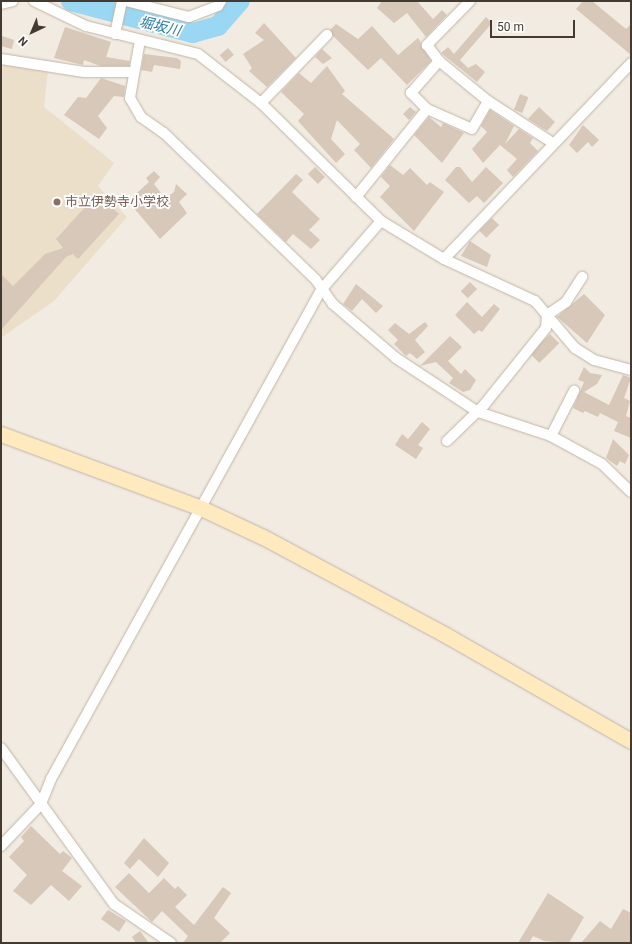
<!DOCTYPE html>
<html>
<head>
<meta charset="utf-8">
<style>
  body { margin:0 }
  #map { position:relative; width:632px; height:944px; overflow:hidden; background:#f2ebe1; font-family:Roboto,"Noto Sans JP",sans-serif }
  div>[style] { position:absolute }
  .education>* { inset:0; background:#ecdfca }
  .river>* { height:20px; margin:-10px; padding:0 10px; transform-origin:10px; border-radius:10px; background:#99d7f3 }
  .building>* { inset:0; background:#d7c8b9; transform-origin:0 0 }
  .roads { filter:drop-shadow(0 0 1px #c0b5a7) drop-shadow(0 0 1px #c0b5a7) }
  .street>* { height:10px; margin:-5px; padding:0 5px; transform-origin:5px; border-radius:5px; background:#fff }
  .secondary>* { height:15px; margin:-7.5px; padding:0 7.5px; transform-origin:7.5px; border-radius:7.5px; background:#ffe9be }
  .dots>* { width:11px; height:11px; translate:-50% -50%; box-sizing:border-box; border:2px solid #fff; border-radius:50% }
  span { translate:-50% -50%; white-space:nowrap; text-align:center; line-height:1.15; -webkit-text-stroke:3.5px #fff; paint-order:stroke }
  .education-label { font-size:13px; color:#785e54 }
  .left { translate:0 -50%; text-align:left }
  .water-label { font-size:14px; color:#2679a2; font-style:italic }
  .frame { position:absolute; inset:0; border:2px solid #433b32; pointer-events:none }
  .north { position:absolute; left:12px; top:12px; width:40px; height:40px; -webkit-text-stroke:3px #fff; paint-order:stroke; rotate:224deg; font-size:11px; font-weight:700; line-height:16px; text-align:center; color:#433b32 }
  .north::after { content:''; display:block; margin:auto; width:14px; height:18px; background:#433b32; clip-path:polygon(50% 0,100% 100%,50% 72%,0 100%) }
  .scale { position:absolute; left:490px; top:20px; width:85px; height:18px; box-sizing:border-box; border:2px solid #433b32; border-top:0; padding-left:5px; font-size:12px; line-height:14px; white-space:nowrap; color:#433b32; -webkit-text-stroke:3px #fff; paint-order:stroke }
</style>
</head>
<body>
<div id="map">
  <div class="education">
    <i style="clip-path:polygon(5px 64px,48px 70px,44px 107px,114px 163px,98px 186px,127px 217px,54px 301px,1px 338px,1px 70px)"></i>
  </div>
  <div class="river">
    <i style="left:71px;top:1px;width:126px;rotate:14.7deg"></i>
    <i style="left:193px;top:33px;width:26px;rotate:-16deg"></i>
    <i style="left:218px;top:26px;width:33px;rotate:-49deg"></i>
  </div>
  <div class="building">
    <i style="clip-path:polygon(382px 1px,417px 1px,433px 19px,442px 10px,447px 15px,426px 37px,407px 13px,394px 23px,377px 8px)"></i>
    <i style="clip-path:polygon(583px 1px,592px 1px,626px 29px,631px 24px,631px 55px,576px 9px)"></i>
    <i style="clip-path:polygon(486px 17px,492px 23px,460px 60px,468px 68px,476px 64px,485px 72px,477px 82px,441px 53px,448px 47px,454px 54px)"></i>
    <i style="clip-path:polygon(264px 23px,296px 58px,267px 87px,249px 71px,252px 68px,243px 54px,264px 40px,255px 33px)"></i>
    <i style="clip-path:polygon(336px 24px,358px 39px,372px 26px,398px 55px,418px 38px,431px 61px,407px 85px,381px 58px,368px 70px,333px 36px,330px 30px)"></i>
    <i style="clip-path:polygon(65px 27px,111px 42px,106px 57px,130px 61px,129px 66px,100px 66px,84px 60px,83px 65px,54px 58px)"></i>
    <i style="clip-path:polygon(2px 36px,14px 40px,12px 49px,1px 46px)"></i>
    <i style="left:228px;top:48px;width:9px;height:11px;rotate:49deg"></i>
    <i style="clip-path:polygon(322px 49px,332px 58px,323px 64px,315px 57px)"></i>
    <i style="clip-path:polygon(144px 54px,177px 58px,181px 61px,180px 69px,154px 65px,152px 72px,141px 70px)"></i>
    <i style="clip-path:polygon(327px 66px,345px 91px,342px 94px,394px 139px,371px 168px,354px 150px,360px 144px,337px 120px,331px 139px,345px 154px,336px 163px,298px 121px,304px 114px,281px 92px,299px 73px,311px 83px)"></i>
    <i style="clip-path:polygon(101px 78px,125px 86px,124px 97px,114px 96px,98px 116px,107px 128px,99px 139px,64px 115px,78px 97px,86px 98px)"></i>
    <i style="left:520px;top:94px;width:9px;height:17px;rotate:21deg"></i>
    <i style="clip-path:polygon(410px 107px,416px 112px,409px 120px,403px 114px)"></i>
    <i style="clip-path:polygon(539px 107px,555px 122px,547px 131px,528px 119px)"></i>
    <i style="clip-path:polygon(490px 110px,514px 126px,505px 144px,519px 129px,533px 138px,530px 143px,538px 151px,513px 177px,507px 170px,517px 159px,500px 145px,483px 163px,472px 149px,487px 132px,481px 126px)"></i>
    <i style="clip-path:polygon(429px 117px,441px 127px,443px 123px,464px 133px,442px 163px,414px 135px)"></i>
    <i style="clip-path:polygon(583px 125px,599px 140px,592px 147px,588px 142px,577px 153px,569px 145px)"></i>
    <i style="clip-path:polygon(390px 165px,403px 175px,410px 168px,427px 185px,430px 182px,444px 192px,414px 231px,380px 197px,390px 186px,381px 177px)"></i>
    <i style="left:315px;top:167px;width:14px;height:10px;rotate:45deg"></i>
    <i style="clip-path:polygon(456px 167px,460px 167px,472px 182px,486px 167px,503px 183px,484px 203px,477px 196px,469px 203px,445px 180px)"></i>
    <i style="clip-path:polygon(154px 171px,160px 177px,154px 184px,165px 198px,174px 192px,176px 184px,187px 194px,179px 202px,187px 213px,160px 239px,128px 201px,149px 182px,146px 178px)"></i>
    <i style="clip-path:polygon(296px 174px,303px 180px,292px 192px,320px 219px,309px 230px,320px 240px,311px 249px,293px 234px,286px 242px,257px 214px)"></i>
    <i style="clip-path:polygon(97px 194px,119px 214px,78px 259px,73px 254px,66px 257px,1px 330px,1px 274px,13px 286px,45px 254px,63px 248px,56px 239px)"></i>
    <i style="left:492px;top:218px;width:10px;height:18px;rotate:45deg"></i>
    <i style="clip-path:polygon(470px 241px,491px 255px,487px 267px,461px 256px)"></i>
    <i style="left:470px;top:282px;width:10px;height:13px;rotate:45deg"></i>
    <i style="clip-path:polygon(356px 284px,383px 306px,376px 313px,362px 299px,352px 311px,343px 304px)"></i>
    <i style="clip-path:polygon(584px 294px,605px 315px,587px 343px,557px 317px)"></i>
    <i style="clip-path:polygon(467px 302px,482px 317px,494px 304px,500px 309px,482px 332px,479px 330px,474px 334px,455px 315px)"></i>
    <i style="clip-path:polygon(425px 322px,428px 326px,415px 340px,425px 352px,417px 359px,410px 353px,406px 356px,394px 344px,398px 340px,388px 330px,395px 323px,409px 334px)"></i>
    <i style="left:550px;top:334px;width:13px;height:28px;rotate:45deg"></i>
    <i style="clip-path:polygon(450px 336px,462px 347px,448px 361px,461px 374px,465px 369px,476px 380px,470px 390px,463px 392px,449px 383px,453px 378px,436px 362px,420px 366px)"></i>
    <i style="clip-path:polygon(584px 367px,590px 373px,602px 375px,597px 384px,584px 392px,609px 405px,623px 375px,631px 378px,624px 398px,630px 401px,626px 416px,631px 418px,631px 438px,614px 431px,618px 422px,600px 413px,598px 417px,585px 411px,583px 413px,573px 408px,584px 382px,578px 380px)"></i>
    <i style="clip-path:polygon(422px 422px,430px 429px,418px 445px,423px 448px,416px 459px,395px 445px,402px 434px,408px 439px)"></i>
    <i style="clip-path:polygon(613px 439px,629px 455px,625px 464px,620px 461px,617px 466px,606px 458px)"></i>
    <i style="clip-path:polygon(31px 826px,60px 854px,63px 851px,72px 858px,62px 871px,82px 886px,69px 901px,51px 885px,31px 905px,13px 891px,27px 875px,9px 857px,24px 841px,21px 837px)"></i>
    <i style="clip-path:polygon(144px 838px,169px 863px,158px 877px,139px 859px,130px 869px,124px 863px)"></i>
    <i style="clip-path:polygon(129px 873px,149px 893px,164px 878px,175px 889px,178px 886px,187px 895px,175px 907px,194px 925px,223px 887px,231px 893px,214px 918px,230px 933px,220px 943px,183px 943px,188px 936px,162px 911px,152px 922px,115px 887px)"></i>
    <i style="clip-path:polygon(548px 893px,584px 917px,569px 943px,544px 941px,533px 936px,529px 943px,518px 943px)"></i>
    <i style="clip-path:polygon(623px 909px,631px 913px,631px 943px,581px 943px,600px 921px,611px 929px)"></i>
    <i style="clip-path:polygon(108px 910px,126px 921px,119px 932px,101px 919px)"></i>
    <i style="clip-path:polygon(140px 931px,149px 943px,136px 943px,132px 937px)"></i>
  </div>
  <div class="roads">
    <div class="street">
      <i style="left:34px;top:1px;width:58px;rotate:25.7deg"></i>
      <i style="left:86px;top:26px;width:115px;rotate:14deg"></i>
      <i style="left:198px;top:54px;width:80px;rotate:37.9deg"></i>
      <i style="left:261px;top:103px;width:168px;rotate:44.5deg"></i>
      <i style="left:381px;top:221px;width:74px;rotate:31.1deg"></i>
      <i style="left:444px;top:259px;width:100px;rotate:24.8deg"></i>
      <i style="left:535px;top:301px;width:62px;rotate:49.6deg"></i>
      <i style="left:575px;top:348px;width:22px;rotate:32deg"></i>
      <i style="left:594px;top:360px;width:38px;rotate:15deg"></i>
      <i style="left:126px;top:1px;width:65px;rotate:14.3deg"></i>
      <i style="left:189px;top:17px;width:31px;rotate:-21deg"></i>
      <i style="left:218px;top:6px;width:6px;rotate:-59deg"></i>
      <i style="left:470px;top:1px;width:62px;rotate:134.3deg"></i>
      <i style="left:427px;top:45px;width:20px;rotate:53deg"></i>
      <i style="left:439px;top:61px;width:63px;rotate:39.2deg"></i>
      <i style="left:488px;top:101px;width:77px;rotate:32.9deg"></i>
      <i style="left:1px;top:4px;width:12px;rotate:-14deg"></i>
      <i style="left:115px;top:34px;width:34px;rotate:-78deg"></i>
      <i style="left:140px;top:40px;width:59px;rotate:99.8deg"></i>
      <i style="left:130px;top:98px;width:22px;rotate:60deg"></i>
      <i style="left:141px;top:117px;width:28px;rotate:35deg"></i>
      <i style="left:164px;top:133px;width:211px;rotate:44deg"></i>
      <i style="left:316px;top:280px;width:29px;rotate:55deg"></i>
      <i style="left:333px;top:304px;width:83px;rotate:40.6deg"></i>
      <i style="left:396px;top:358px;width:98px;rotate:33.4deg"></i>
      <i style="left:478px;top:412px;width:77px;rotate:18.2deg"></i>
      <i style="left:551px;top:436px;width:58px;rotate:28.8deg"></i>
      <i style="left:602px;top:464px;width:40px;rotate:44deg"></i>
      <i style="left:1px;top:59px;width:84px;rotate:8.9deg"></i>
      <i style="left:84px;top:72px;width:50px"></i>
      <i style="left:261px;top:103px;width:95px;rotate:-45.9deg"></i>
      <i style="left:427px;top:109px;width:49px;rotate:24deg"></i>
      <i style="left:472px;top:129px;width:32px;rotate:-60deg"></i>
      <i style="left:356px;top:197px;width:113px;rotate:-51.1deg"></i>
      <i style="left:427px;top:109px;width:23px;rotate:-135deg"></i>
      <i style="left:411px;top:93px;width:43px;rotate:-48.8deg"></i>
      <i style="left:444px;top:259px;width:271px;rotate:-46.3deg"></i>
      <i style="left:551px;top:436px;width:51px;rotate:-62.9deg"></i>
      <i style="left:447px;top:441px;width:52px;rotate:-44.2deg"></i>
      <i style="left:484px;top:405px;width:99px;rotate:-51.2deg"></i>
      <i style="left:546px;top:328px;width:13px;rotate:-86deg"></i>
      <i style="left:547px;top:315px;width:23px;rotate:-34deg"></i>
      <i style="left:566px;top:302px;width:30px;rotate:-57deg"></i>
      <i style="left:1px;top:748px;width:193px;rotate:54.1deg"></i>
      <i style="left:114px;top:904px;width:69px;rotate:34.4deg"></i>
      <i style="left:1px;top:846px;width:58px;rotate:-46.4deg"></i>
      <i style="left:41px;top:804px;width:27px;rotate:-68deg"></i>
      <i style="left:51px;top:779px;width:559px;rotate:-61.09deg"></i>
      <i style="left:321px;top:290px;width:91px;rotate:-49deg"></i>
    </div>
    <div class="secondary">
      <i style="left:1px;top:434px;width:213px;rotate:20.3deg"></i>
      <i style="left:201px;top:508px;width:68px;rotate:25.1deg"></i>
      <i style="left:263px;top:537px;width:205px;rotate:28.2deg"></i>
      <i style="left:444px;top:634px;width:215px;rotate:29.8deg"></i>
    </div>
  </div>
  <div class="dots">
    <i style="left:57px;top:202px;background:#8d6e63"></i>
  </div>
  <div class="education-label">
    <span class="left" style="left:65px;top:202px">市立伊勢寺小学校</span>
  </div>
  <div class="water-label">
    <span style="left:160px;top:26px;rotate:13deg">堀坂川</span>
  </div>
  <div class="frame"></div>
  <div class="north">N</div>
  <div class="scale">50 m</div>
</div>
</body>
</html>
